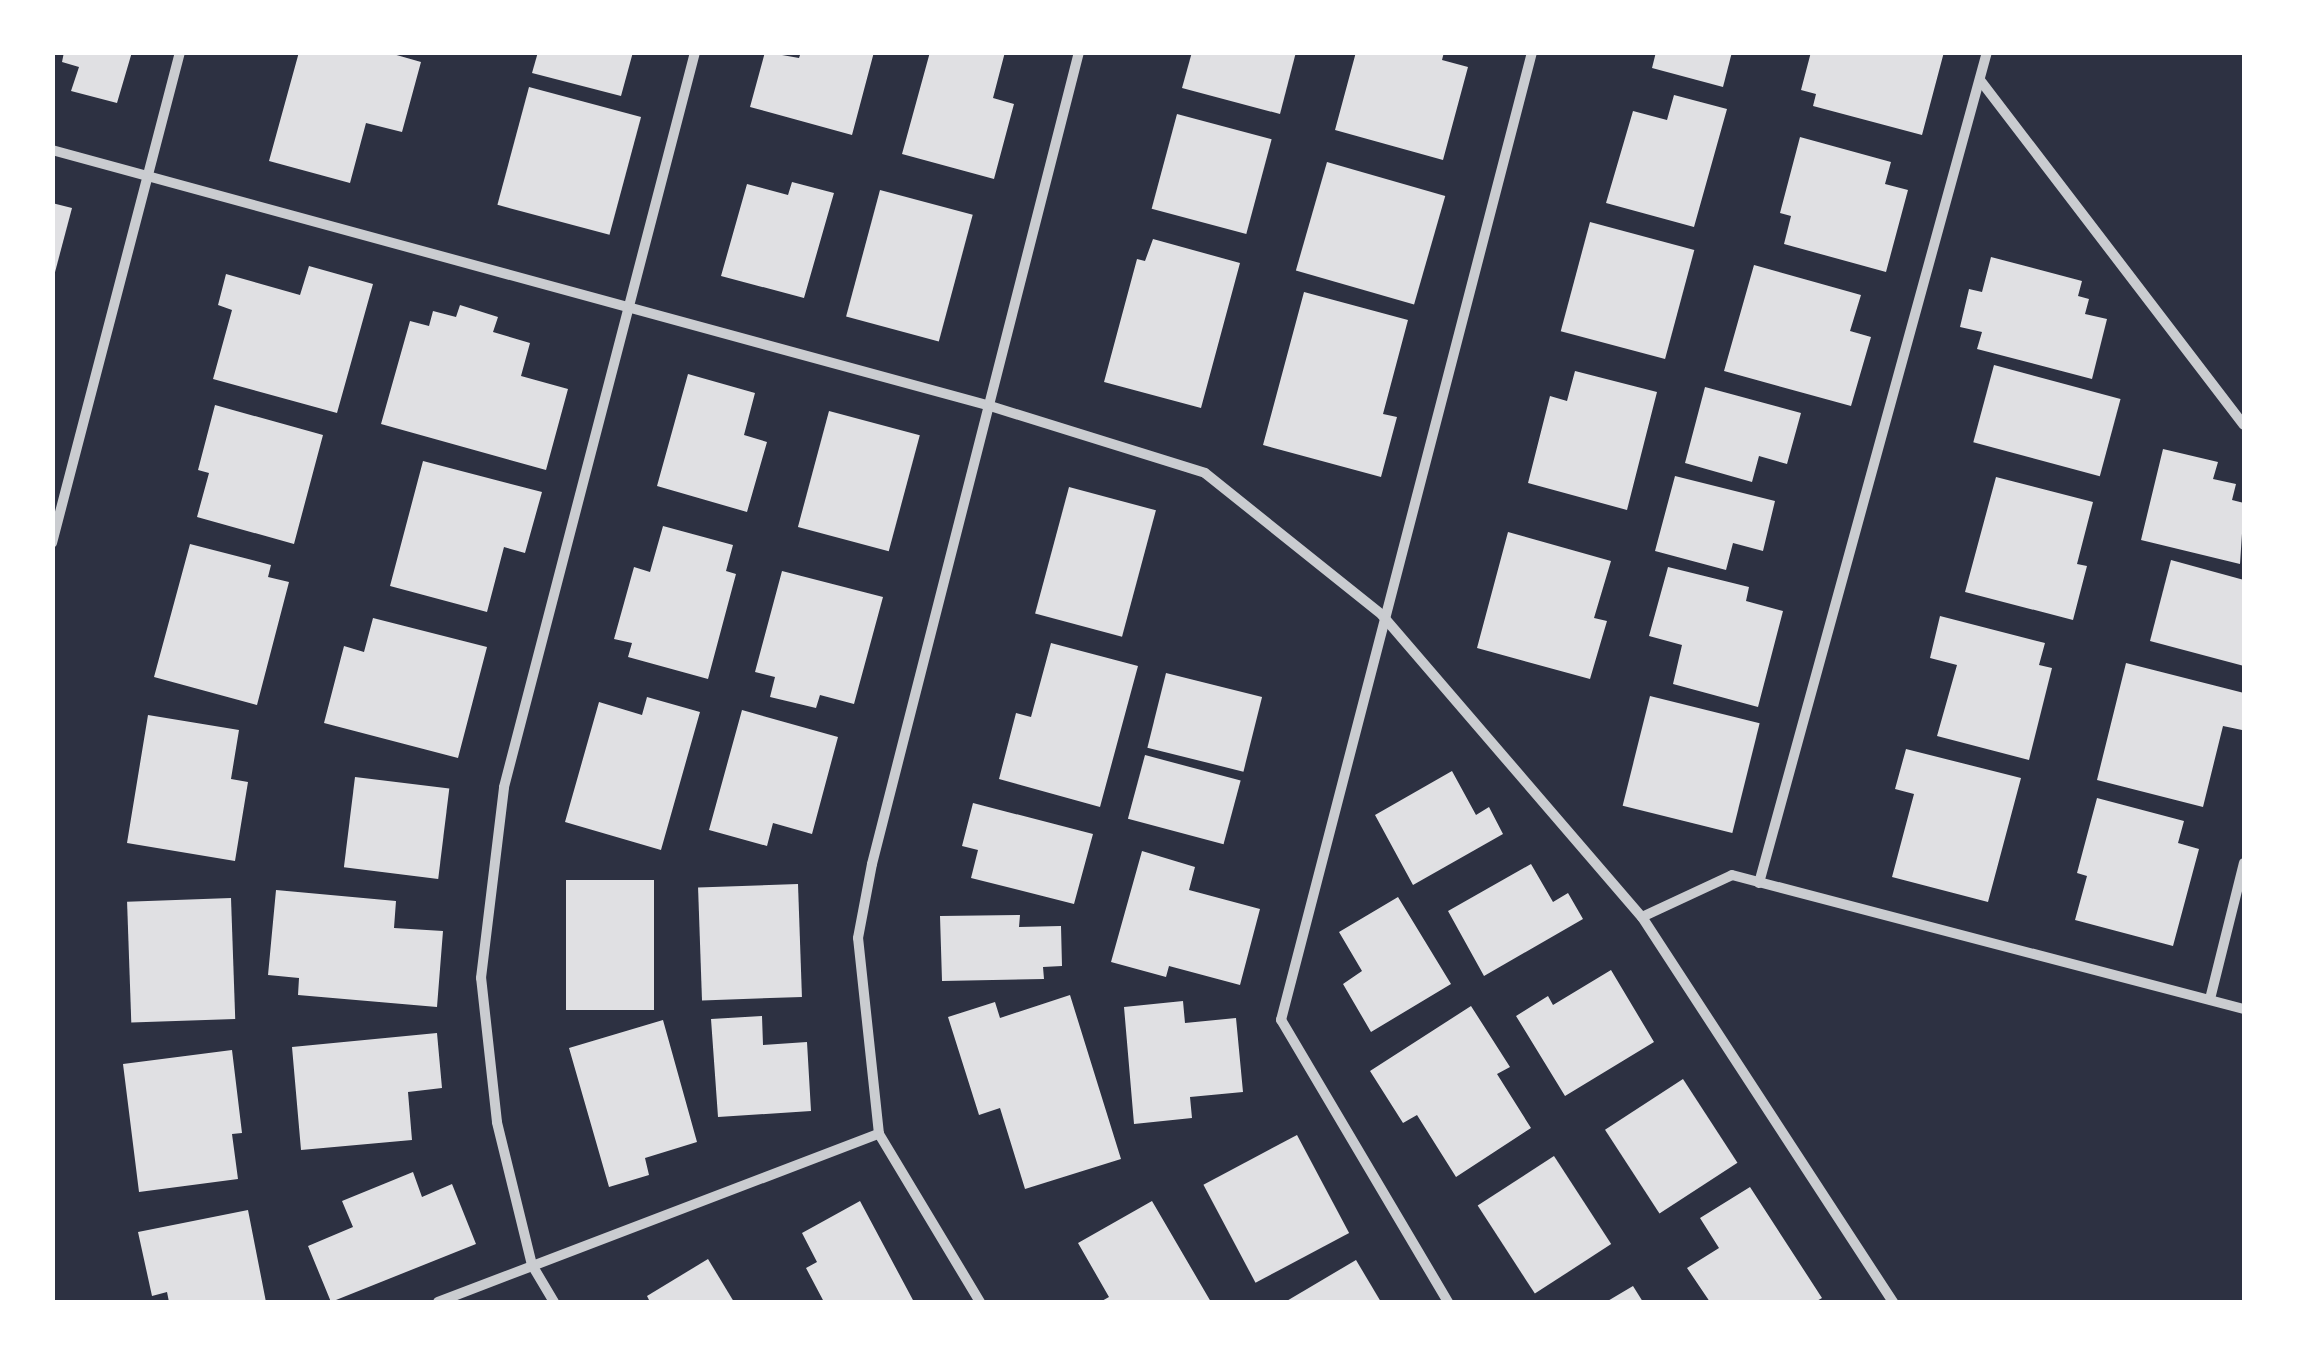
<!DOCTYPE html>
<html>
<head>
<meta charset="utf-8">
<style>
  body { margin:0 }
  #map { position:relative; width:2297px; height:1355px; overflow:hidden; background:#2d3142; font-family:Jost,sans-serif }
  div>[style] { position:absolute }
  .building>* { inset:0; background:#e0e0e3; transform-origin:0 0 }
  .minor>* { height:10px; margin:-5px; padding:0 5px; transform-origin:5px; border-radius:5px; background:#caccd0 }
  span { translate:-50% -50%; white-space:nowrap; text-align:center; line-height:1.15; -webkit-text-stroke:10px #fff; paint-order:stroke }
  .frame { position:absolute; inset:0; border:55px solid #fff; pointer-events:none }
</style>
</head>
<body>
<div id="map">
  <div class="building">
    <i style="clip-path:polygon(64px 52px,132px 52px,117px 103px,71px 91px,79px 67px,62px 62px)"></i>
    <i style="clip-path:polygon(299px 52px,386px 52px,421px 62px,402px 132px,366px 123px,350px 183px,269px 161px)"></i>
    <i style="clip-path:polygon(538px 52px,633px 52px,621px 96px,532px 73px)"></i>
    <i style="clip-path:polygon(765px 52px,799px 58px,801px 52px,874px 52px,852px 135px,750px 107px)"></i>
    <i style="clip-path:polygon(930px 52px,1005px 52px,993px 98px,1014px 104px,994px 179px,902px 154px)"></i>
    <i style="clip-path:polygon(1192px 52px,1296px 52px,1280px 114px,1182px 88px)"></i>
    <i style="clip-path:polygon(1356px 52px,1444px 52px,1442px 60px,1468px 67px,1443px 160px,1335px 130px)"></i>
    <i style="clip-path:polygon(1656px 52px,1732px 52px,1723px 87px,1652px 68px)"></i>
    <i style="clip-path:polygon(1811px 52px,1944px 52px,1922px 135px,1813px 106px,1816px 94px,1801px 90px)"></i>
    <i style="left:529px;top:87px;width:116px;height:122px;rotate:15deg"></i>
    <i style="clip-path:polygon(1674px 95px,1727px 109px,1694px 227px,1606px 203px,1633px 111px,1667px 120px)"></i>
    <i style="left:1177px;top:114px;width:98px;height:98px;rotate:15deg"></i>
    <i style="clip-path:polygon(1800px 137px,1891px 162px,1885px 184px,1908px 190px,1886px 272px,1784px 244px,1791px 216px,1780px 213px)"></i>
    <i style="left:1327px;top:162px;width:123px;height:113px;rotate:16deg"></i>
    <i style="clip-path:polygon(792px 182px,834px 193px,804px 298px,721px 276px,747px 184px,788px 195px)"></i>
    <i style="left:880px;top:190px;width:96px;height:131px;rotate:15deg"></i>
    <i style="clip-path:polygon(52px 203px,72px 208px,54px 276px,52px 276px)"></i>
    <i style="left:1590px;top:222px;width:108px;height:113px;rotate:15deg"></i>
    <i style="clip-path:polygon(1153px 239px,1240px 263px,1201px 408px,1104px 382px,1137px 259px,1145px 261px)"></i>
    <i style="clip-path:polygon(1991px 257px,2082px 281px,2078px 296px,2089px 299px,2085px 314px,2107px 319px,2092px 379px,1977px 349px,1982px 332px,1960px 327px,1969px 289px,1982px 292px)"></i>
    <i style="clip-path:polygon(1754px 265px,1861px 295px,1850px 331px,1871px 337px,1851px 406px,1724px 371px)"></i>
    <i style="clip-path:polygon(309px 266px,373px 284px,337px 413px,213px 379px,232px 310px,218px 305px,226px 274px,300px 295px)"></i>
    <i style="clip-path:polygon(1304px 292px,1408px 320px,1383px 414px,1397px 417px,1381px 477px,1263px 445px)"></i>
    <i style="clip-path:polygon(460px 305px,498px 317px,493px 332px,530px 343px,521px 376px,568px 389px,546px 470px,381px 424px,410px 321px,429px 326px,433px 311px,456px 317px)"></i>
    <i style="left:1994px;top:365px;width:131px;height:80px;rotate:15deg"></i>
    <i style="clip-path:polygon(1575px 371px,1657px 392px,1627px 510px,1528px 483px,1550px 396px,1567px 401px)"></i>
    <i style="clip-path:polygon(688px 374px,755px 393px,744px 435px,767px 442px,747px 512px,657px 486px)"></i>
    <i style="clip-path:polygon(1705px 387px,1801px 413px,1787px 464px,1759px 456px,1752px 482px,1685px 463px)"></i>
    <i style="clip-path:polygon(215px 405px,323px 435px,294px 544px,197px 517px,209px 473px,198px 470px)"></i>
    <i style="left:829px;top:411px;width:94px;height:120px;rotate:15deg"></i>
    <i style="clip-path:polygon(2163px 449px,2218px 462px,2213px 479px,2236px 484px,2232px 500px,2244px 503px,2240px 564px,2141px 540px)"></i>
    <i style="clip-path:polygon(423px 461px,542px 492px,525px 553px,504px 547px,487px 612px,390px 586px)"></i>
    <i style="clip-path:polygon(1675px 476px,1775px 501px,1763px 551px,1733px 543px,1726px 570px,1655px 551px)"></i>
    <i style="clip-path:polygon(1996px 477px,2093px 502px,2077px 564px,2087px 566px,2073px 620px,1965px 592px)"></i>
    <i style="left:1069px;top:487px;width:90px;height:131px;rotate:15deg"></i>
    <i style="clip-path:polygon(663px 526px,733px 545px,726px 571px,736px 574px,708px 679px,628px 657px,632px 643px,614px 639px,634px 567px,650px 572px)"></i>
    <i style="clip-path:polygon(1508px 532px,1611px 561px,1594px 618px,1607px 621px,1590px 679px,1477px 648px)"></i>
    <i style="clip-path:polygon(190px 544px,271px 565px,268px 577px,289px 582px,257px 705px,154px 677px)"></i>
    <i style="clip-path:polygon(2171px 560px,2244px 580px,2244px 666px,2150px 641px)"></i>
    <i style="clip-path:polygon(1668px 567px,1749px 587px,1746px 601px,1783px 611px,1758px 707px,1673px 684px,1682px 645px,1649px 636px)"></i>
    <i style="clip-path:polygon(782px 571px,883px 597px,854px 704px,820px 695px,816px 708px,770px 697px,775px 677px,755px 672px)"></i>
    <i style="clip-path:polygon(1940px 616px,2045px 643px,2039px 665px,2052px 668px,2029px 760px,1937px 736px,1957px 665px,1930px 658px)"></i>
    <i style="clip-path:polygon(373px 618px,487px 647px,458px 758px,324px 723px,344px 646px,364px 652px)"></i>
    <i style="clip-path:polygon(1051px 643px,1138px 666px,1100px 807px,999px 779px,1016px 713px,1031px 717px)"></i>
    <i style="clip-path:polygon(2126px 663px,2244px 693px,2242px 730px,2223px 726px,2203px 807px,2097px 780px)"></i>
    <i style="left:1166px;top:673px;width:99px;height:77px;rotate:14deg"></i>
    <i style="left:1650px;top:696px;width:113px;height:113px;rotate:14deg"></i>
    <i style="clip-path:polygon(647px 697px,700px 712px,661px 850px,565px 822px,599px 702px,642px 715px)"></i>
    <i style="clip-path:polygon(742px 710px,838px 737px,812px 834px,773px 823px,767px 846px,709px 830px)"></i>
    <i style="clip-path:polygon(148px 715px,239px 730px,231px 779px,248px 782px,235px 861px,127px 843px)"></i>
    <i style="clip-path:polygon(1906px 749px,2021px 778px,1988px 902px,1892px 877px,1914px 794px,1895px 789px)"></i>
    <i style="left:1145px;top:755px;width:99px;height:66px;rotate:15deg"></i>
    <i style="clip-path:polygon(1452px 771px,1476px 815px,1489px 807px,1503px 834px,1413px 885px,1375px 815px)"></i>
    <i style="left:355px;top:777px;width:95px;height:91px;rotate:7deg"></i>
    <i style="clip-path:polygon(2097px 798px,2184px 821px,2178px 843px,2199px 849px,2173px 946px,2075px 920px,2087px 876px,2077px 873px)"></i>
    <i style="clip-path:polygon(973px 803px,1093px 834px,1074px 904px,971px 878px,978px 850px,962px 846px)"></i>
    <i style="clip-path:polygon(1142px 851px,1195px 867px,1189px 890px,1260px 909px,1240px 985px,1169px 966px,1166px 977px,1111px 962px)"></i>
    <i style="clip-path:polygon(1531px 864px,1553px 902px,1568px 893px,1583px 919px,1484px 976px,1448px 911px)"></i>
    <i style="left:654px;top:880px;width:130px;height:88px;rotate:90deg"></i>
    <i style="left:798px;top:884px;width:113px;height:100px;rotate:88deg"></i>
    <i style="clip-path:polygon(276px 890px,396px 901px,394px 928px,443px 931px,437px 1007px,298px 995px,299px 978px,268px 975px)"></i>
    <i style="clip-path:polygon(1398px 897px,1451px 984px,1371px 1032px,1343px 984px,1362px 971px,1339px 932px)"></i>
    <i style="left:231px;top:898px;width:121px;height:104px;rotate:88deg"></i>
    <i style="clip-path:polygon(1020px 915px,1019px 927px,1061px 926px,1062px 966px,1043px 967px,1044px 979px,942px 981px,940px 916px)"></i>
    <i style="clip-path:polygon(1611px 970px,1654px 1042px,1565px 1096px,1516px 1016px,1548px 996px,1553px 1005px)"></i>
    <i style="clip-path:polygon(1070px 995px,1121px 1159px,1025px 1189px,1000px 1108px,979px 1115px,948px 1017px,995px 1002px,1000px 1018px)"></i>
    <i style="clip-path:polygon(1183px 1001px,1185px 1023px,1236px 1018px,1243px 1092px,1190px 1097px,1192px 1118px,1134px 1124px,1124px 1007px)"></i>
    <i style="clip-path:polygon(1471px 1006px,1510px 1067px,1497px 1074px,1531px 1128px,1456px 1177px,1417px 1115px,1403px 1123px,1370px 1071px)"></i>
    <i style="clip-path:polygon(762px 1016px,763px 1045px,807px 1042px,811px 1111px,718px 1117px,711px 1019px)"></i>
    <i style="clip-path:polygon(663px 1020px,697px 1142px,645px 1158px,649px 1175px,609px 1187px,569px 1048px)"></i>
    <i style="clip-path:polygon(437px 1033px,442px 1088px,408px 1092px,412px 1140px,301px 1150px,292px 1047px)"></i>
    <i style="clip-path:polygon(232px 1050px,242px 1133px,232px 1134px,238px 1179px,139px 1192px,123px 1064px)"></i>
    <i style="left:1683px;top:1079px;width:100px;height:93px;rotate:57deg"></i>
    <i style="left:1297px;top:1135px;width:111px;height:106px;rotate:62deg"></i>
    <i style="left:1554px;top:1156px;width:105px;height:91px;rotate:57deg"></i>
    <i style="clip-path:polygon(413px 1172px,422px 1197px,452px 1184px,476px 1244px,331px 1302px,308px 1246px,353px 1227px,342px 1201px)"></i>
    <i style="clip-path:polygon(1750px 1187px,1822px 1298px,1815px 1302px,1710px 1302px,1687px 1268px,1719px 1248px,1700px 1218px)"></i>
    <i style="clip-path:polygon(860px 1201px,914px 1302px,824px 1302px,806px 1268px,817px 1262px,802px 1233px)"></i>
    <i style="clip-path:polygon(1152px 1201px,1211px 1302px,1100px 1302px,1109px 1297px,1078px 1243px)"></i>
    <i style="clip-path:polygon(248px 1210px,266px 1302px,169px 1302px,167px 1292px,152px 1296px,138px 1232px)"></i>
    <i style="clip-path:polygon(708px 1259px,734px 1302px,650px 1302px,647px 1296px)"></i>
    <i style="clip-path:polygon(1356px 1260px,1381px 1302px,1285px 1302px)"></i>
    <i style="clip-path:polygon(1633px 1286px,1643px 1302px,1606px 1302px)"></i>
  </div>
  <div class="minor">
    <i style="left:1980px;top:80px;width:434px;rotate:52.6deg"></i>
    <i style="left:52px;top:150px;width:969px;rotate:15.26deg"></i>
    <i style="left:987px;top:405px;width:228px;rotate:17.3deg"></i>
    <i style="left:1205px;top:473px;width:227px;rotate:38.7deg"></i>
    <i style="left:1382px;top:615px;width:399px;rotate:49.3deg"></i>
    <i style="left:1642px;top:917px;width:460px;rotate:56.9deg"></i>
    <i style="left:52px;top:543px;width:507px;rotate:-75.39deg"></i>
    <i style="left:1759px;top:883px;width:862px;rotate:-74.66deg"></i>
    <i style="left:1642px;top:917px;width:99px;rotate:-25deg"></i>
    <i style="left:1732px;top:875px;width:529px;rotate:14.67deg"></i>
    <i style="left:2210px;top:999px;width:140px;rotate:-76deg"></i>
    <i style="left:438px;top:1302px;width:472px;rotate:-20.9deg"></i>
    <i style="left:554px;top:1302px;width:43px;rotate:-120.7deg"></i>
    <i style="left:532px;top:1265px;width:147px;rotate:-103.8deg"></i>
    <i style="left:497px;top:1122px;width:145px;rotate:-96.3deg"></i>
    <i style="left:481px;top:978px;width:192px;rotate:-83.1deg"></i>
    <i style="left:504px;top:787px;width:759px;rotate:-75.43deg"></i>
    <i style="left:980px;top:1302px;width:196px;rotate:-121deg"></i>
    <i style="left:879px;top:1134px;width:197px;rotate:-96.1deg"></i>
    <i style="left:858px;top:938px;width:75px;rotate:-79.3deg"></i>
    <i style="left:872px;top:864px;width:838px;rotate:-75.7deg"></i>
    <i style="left:1448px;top:1302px;width:328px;rotate:-120.6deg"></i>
    <i style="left:1281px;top:1020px;width:1000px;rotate:-75.46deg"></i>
  </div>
  <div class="frame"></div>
</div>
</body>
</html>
